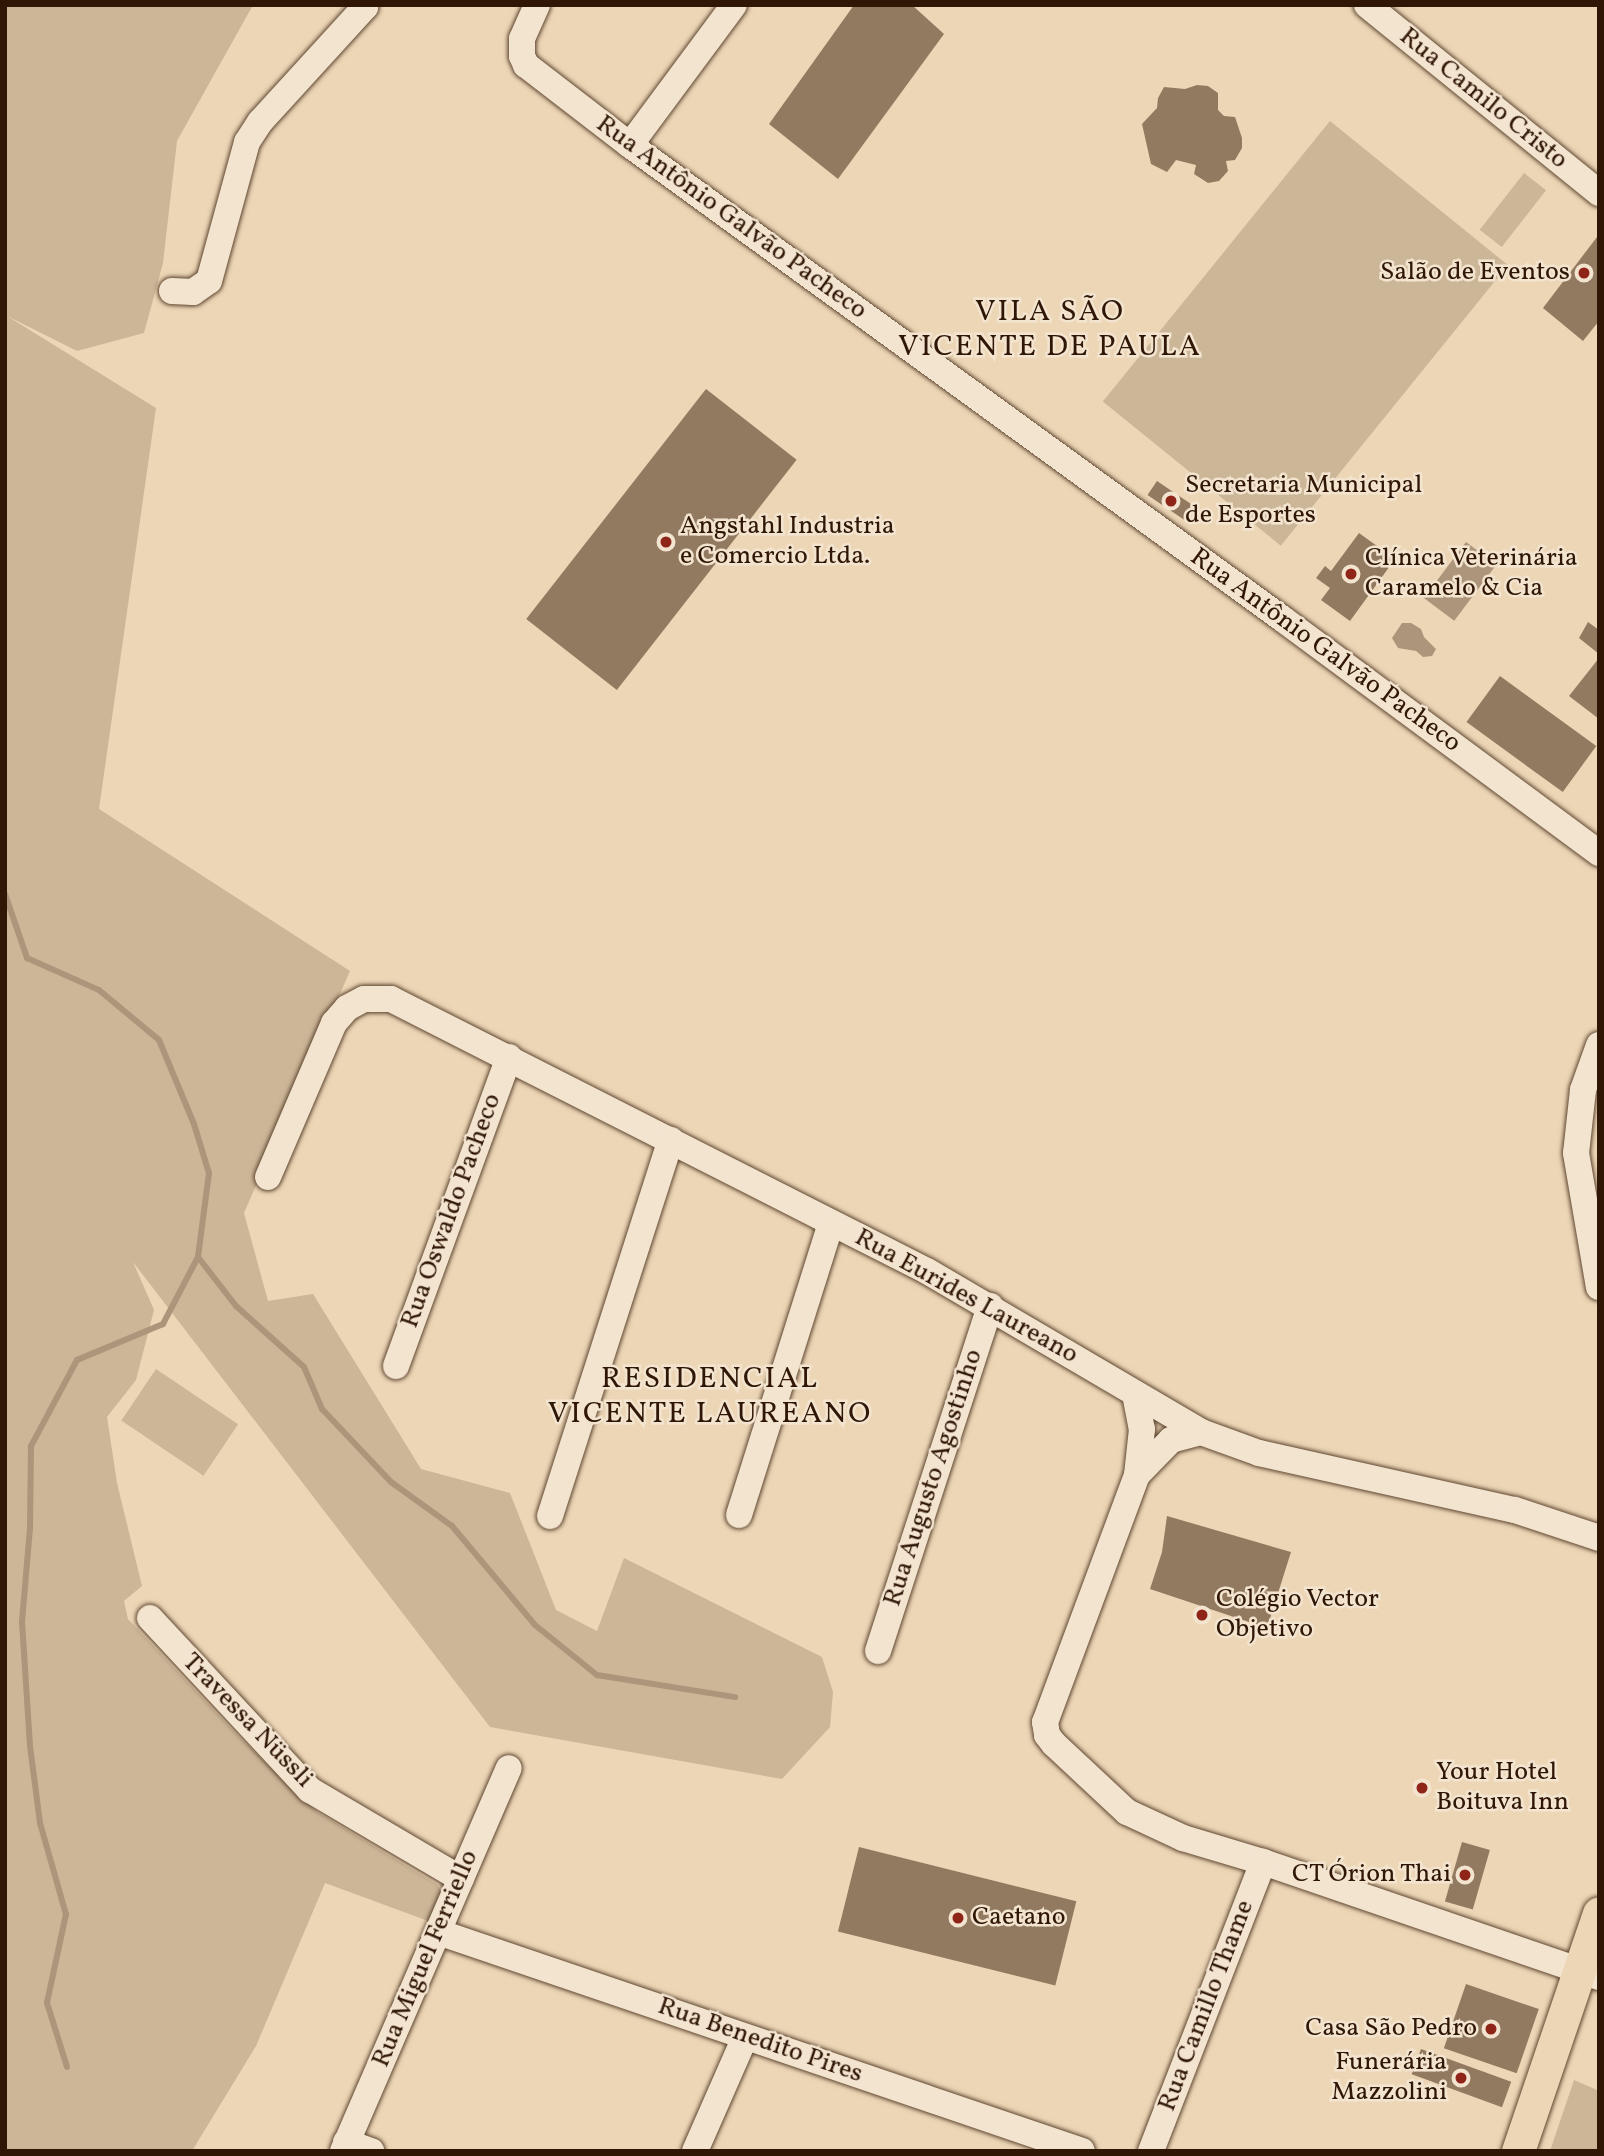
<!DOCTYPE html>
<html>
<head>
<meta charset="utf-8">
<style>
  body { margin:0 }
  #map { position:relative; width:1604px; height:2156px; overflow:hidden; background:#ecd6b6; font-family:Vollkorn,serif }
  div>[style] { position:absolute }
  .green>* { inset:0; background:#ccb698; transform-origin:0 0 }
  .water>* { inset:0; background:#ac957a; transform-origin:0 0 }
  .stream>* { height:6px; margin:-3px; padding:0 3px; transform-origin:3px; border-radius:3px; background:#ac957a }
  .building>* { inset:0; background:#927a61; transform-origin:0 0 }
  .roads { filter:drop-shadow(0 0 2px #5f4731) drop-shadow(0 0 2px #5f4731) }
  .minor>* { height:26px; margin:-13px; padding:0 13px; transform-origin:13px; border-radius:13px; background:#f3e4d0 }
  .major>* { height:33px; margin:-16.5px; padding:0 16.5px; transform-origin:16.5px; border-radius:16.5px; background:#ecd6b6 }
  .dots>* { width:19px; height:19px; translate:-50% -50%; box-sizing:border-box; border:4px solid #f3e4d0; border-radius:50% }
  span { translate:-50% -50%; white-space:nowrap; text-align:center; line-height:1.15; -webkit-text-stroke:5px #f3e4d0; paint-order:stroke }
  .street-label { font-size:26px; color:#301705 }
  .poi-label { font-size:26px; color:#301705 }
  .right { translate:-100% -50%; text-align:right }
  .left { translate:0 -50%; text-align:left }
  .quarter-label { font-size:30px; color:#301705; letter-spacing:2px }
  .frame { position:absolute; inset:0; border:7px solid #301705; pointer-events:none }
</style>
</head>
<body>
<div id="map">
  <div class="green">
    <i style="clip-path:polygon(5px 5px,253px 5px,177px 141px,163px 263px,144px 333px,77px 351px,7px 316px,156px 408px,99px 809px,350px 971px,244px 1213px,268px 1301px,313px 1294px,421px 1469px,510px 1493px,556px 1610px,597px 1631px,624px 1558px,822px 1657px,833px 1692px,830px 1727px,782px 1779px,490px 1727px,133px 1262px,154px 1310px,136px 1380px,107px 1417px,117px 1483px,142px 1586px,124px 1601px,128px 1619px,239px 1737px,317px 1812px,438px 1885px,442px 1893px,431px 1922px,325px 1883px,256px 2046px,192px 2151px,5px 2151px)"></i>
    <i style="left:1330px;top:121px;width:229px;height:361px;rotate:39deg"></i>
    <i style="left:1524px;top:173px;width:28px;height:72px;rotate:38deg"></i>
    <i style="left:156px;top:1369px;width:99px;height:62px;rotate:34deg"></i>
    <i style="clip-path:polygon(1574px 2080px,1597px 2090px,1599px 2088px,1599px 2151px,1550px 2151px)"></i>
  </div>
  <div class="water">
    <i style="left:1466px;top:542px;width:38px;height:70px;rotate:37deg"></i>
    <i style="clip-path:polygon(1402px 623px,1411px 623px,1421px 629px,1424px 637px,1436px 649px,1432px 656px,1423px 657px,1416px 651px,1398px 648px,1392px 638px)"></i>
  </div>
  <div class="stream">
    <i style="left:5px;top:894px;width:68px;rotate:71deg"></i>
    <i style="left:27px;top:958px;width:79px;rotate:24deg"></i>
    <i style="left:99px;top:990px;width:78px;rotate:39.8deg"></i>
    <i style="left:159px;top:1040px;width:91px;rotate:67.4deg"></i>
    <i style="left:194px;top:1124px;width:51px;rotate:73deg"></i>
    <i style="left:209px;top:1173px;width:85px;rotate:97.5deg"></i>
    <i style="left:198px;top:1257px;width:76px;rotate:117.6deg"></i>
    <i style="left:163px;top:1324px;width:93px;rotate:157.3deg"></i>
    <i style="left:77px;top:1360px;width:98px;rotate:118.1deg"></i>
    <i style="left:31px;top:1446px;width:82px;rotate:90.7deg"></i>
    <i style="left:30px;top:1528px;width:94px;rotate:94.9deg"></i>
    <i style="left:22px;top:1622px;width:124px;rotate:86.3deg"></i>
    <i style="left:30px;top:1746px;width:78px;rotate:82.6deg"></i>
    <i style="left:40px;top:1823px;width:95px;rotate:74.1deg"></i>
    <i style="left:66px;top:1914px;width:91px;rotate:102.1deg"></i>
    <i style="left:47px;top:2003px;width:67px;rotate:72.6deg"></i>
    <i style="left:198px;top:1257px;width:62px;rotate:52.2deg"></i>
    <i style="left:236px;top:1306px;width:91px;rotate:41.9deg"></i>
    <i style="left:304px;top:1367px;width:46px;rotate:66.8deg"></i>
    <i style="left:322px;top:1409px;width:100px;rotate:46.6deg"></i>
    <i style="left:391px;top:1482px;width:75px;rotate:35.8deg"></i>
    <i style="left:452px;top:1526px;width:129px;rotate:50deg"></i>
    <i style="left:535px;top:1625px;width:80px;rotate:38.9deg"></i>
    <i style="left:597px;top:1675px;width:140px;rotate:9.1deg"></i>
  </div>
  <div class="building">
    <i style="clip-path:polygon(854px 5px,912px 5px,944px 34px,838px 179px,769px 124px)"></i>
    <i style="clip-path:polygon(1197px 85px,1208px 86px,1218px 93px,1218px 110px,1224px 116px,1235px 117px,1242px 138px,1242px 148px,1235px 160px,1226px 161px,1228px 171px,1219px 181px,1208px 183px,1194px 174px,1196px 165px,1176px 160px,1167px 172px,1151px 164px,1142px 124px,1157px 108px,1158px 98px,1164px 87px,1185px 89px)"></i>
    <i style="clip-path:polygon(1597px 237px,1599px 321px,1583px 341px,1543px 308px)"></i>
    <i style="left:706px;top:389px;width:115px;height:292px;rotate:38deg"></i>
    <i style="left:1157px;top:481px;width:46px;height:17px;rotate:34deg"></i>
    <i style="clip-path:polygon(1359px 533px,1395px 559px,1350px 621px,1321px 600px,1330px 588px,1316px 578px,1325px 566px,1331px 571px)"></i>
    <i style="clip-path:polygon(1588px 622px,1599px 630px,1599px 654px,1579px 638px)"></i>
    <i style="clip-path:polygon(1599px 658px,1599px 719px,1569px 696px)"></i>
    <i style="left:1500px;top:676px;width:119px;height:57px;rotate:36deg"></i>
    <i style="clip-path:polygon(1167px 1516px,1291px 1552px,1267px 1628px,1150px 1589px,1162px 1552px)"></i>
    <i style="left:1462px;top:1842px;width:29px;height:62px;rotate:16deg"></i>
    <i style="left:859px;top:1847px;width:224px;height:87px;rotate:14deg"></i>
    <i style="left:1466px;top:1984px;width:77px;height:68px;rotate:19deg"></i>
    <i style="left:1421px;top:2049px;width:96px;height:27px;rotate:20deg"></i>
  </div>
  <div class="roads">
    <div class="minor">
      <i style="left:537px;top:5px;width:37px;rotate:114deg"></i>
      <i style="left:522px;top:39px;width:17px;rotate:90deg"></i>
      <i style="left:522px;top:56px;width:10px;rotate:66deg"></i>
      <i style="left:526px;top:65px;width:131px;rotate:37.6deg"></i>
      <i style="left:630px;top:145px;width:808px;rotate:35.99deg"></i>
      <i style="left:1284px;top:620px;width:392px;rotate:36.5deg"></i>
      <i style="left:1367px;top:5px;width:299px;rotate:39deg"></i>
      <i style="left:630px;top:145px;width:174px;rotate:-53.4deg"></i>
      <i style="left:172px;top:291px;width:21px;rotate:3deg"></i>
      <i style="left:193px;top:292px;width:19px;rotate:-35deg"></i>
      <i style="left:209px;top:281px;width:144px;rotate:-74.7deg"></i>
      <i style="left:247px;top:142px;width:24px;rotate:-57deg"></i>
      <i style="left:260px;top:122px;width:156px;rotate:-47.6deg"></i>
      <i style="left:365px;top:7px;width:4px;rotate:-146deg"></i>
      <i style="left:1599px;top:1045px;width:48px;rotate:109.6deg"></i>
      <i style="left:1583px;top:1090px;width:63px;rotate:96.3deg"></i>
      <i style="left:1576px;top:1153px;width:136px;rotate:80.3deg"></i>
      <i style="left:268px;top:1177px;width:168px;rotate:-66.8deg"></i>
      <i style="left:334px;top:1023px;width:20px;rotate:-49deg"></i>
      <i style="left:347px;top:1008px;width:19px;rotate:-28deg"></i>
      <i style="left:364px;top:999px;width:27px"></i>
      <i style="left:391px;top:999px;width:601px;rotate:26.91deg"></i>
      <i style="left:927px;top:1271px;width:318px;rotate:30.4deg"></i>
      <i style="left:1201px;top:1432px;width:62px;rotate:19.9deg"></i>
      <i style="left:1259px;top:1453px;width:262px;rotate:12.6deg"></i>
      <i style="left:1515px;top:1510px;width:89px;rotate:18.4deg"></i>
      <i style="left:396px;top:1366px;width:329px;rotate:-69.9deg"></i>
      <i style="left:1135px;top:1394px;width:36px;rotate:79deg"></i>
      <i style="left:1142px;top:1429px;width:46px;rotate:96.2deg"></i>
      <i style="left:1137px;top:1475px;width:264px;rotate:110.4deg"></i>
      <i style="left:1045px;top:1722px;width:13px;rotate:81deg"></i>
      <i style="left:1047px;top:1735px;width:11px;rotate:52deg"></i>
      <i style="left:1054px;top:1744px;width:100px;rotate:43deg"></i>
      <i style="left:1127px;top:1812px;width:62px;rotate:24.9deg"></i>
      <i style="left:1183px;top:1838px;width:84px;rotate:16.7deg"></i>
      <i style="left:1263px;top:1862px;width:355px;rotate:18.9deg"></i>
      <i style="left:1137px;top:1475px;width:49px;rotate:-45.8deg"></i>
      <i style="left:1171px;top:1440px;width:31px;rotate:-15deg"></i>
      <i style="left:739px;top:1515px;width:306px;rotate:-72.5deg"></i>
      <i style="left:550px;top:1516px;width:395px;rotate:-72.2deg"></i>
      <i style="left:150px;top:1618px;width:235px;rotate:47.1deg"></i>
      <i style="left:310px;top:1790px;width:175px;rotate:30.5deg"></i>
      <i style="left:878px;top:1651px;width:363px;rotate:-72deg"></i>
      <i style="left:438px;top:1932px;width:680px;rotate:18.78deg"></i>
      <i style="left:346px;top:2142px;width:27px;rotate:20deg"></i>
      <i style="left:343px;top:2151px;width:417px;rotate:-66.6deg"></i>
      <i style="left:695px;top:2151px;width:124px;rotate:-66.3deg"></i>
      <i style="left:1151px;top:2151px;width:310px;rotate:-68.8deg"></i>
    </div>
    <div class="major">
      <i style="left:1518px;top:2151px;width:251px;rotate:-71.2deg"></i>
    </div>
  </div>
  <div class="dots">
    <i style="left:1584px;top:273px;background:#8f2418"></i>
    <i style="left:1171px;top:501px;background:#8f2418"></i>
    <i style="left:666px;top:542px;background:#8f2418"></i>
    <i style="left:1351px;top:574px;background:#8f2418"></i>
    <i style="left:1202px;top:1615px;background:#8f2418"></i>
    <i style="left:1422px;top:1788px;background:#8f2418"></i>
    <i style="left:1465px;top:1875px;background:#8f2418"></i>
    <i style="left:958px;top:1918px;background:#8f2418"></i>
    <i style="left:1491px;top:2029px;background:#8f2418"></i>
    <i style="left:1461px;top:2078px;background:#8f2418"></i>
  </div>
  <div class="street-label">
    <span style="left:1483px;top:99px;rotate:39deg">Rua Camilo Cristo</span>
    <span style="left:731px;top:218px;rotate:36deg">Rua Antônio Galvão Pacheco</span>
    <span style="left:1325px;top:651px;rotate:36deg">Rua Antônio Galvão Pacheco</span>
    <span style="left:452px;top:1211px;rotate:-70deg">Rua Oswaldo Pacheco</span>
    <span style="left:966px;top:1297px;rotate:29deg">Rua Eurides Laureano</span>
    <span style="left:934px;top:1478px;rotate:-72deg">Rua Augusto Agostinho</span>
    <span style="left:247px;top:1721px;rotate:46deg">Travessa Nüssli</span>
    <span style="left:426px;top:1959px;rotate:-67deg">Rua Miguel Ferriello</span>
    <span style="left:1207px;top:2006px;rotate:-69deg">Rua Camillo Thame</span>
    <span style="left:760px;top:2041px;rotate:19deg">Rua Benedito Pires</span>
  </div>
  <div class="poi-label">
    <span class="right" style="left:1570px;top:273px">Salão de Eventos</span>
    <span class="left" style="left:1185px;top:501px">Secretaria Municipal<br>de Esportes</span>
    <span class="left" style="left:680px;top:542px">Angstahl Industria<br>e Comercio Ltda.</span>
    <span class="left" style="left:1365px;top:574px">Clínica Veterinária<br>Caramelo &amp; Cia</span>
    <span class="left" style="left:1216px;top:1615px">Colégio Vector<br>Objetivo</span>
    <span class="left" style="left:1436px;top:1788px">Your Hotel<br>Boituva Inn</span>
    <span class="right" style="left:1451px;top:1875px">CT Órion Thai</span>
    <span class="left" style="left:972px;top:1918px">Caetano</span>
    <span class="right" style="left:1477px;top:2029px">Casa São Pedro</span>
    <span class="right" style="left:1447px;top:2078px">Funerária<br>Mazzolini</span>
  </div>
  <div class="quarter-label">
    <span style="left:1050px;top:329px">VILA SÃO<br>VICENTE DE PAULA</span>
    <span style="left:710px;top:1396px">RESIDENCIAL<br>VICENTE LAUREANO</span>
  </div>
  <div class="frame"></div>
</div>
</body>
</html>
